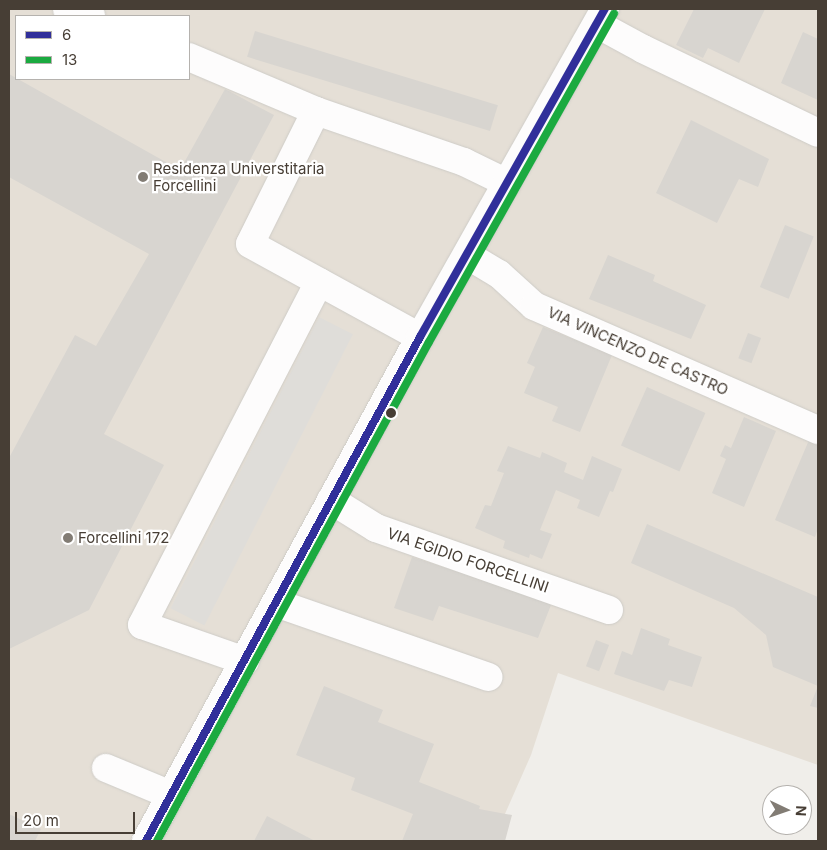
<!DOCTYPE html>
<html>
<head>
<meta charset="utf-8">
<style>
  body { margin:0 }
  #map { position:relative; width:827px; height:850px; overflow:hidden; background:#f0eeea; font-family:Inter,sans-serif }
  div>[style] { position:absolute }
  .residential>* { inset:0; background:#e5dfd6 }
  .parking>* { inset:0; background:#dfddd9; transform-origin:0 0 }
  .building>* { inset:0; background:#d8d5d0; transform-origin:0 0 }
  .roads { filter:drop-shadow(0 0 1px #ceccc7) drop-shadow(0 0 1px #ceccc7) }
  .minor>* { height:28px; margin:-14px; padding:0 14px; transform-origin:14px; border-radius:14px; background:#fdfcfc }
  .bus-1>* { height:8px; margin:-4px; padding:0 4px; transform-origin:4px; border-radius:4px; background:#312f9a }
  .bus-2>* { height:8px; margin:-4px; padding:0 4px; transform-origin:4px; border-radius:4px; background:#1baa40 }
  .dots>* { width:14px; height:14px; translate:-50% -50%; box-sizing:border-box; border:2px solid #fff; border-radius:50% }
  span { translate:-50% -50%; white-space:nowrap; text-align:center; line-height:1.15; -webkit-text-stroke:4.5px #fff; paint-order:stroke }
  .poi-label { font-size:15px; color:#473e35 }
  .left { translate:0 -50%; text-align:left }
  .street-label { font-size:15px; color:#473e35 }
  .frame { position:absolute; inset:0; border:10px solid #473e35; pointer-events:none }
  .legend { position:absolute; left:15px; top:15px; width:175px; height:65px; box-sizing:border-box; background:#fff; border:1px solid #b5b2ae; margin:0; padding:6px 9px; list-style:none; font-size:15px; color:#473e35 }
  .legend li { display:flex; align-items:center; gap:10px; height:25px }
  .legend b { width:25px; border:1px solid #b5b2ae }
  .north { position:absolute; left:762px; top:785px; width:50px; height:50px; box-sizing:border-box; background:#fff; border:1px solid #b5b2ae; border-radius:50%; rotate:93deg; font-size:14px; font-weight:700; line-height:20px; text-align:center; color:#473e35 }
  .north::after { content:''; display:block; margin:auto; width:18px; height:22px; background:#827c74; clip-path:polygon(50% 0,100% 100%,50% 72%,0 100%) }
  .scale { position:absolute; left:15px; top:812px; width:120px; height:22px; box-sizing:border-box; border:2px solid #473e35; border-top:0; padding-left:6px; font-size:15px; line-height:18px; white-space:nowrap; color:#473e35; -webkit-text-stroke:4px #fff; paint-order:stroke }
</style>
</head>
<body>
<div id="map">
  <div class="residential">
    <i style="clip-path:polygon(evenodd,9px 9px,818px 9px,818px 765px,558px 673px,531px 755px,493px 841px,9px 841px,9px 9px,16px 16px,189px 16px,189px 79px,16px 79px,16px 16px)"></i>
  </div>
  <div class="parking">
    <i style="left:319px;top:317px;width:38px;height:327px;rotate:27deg"></i>
  </div>
  <div class="building">
    <i style="clip-path:polygon(694px 9px,765px 9px,739px 63px,708px 48px,703px 58px,676px 45px)"></i>
    <i style="left:255px;top:31px;width:254px;height:27px;rotate:17deg"></i>
    <i style="clip-path:polygon(803px 32px,818px 39px,818px 100px,781px 83px)"></i>
    <i style="clip-path:polygon(9px 74px,180px 170px,225px 89px,274px 115px,104px 434px,164px 465px,89px 610px,9px 649px,9px 458px,75px 335px,96px 346px,149px 254px,9px 177px)"></i>
    <i style="clip-path:polygon(691px 120px,769px 159px,758px 187px,739px 179px,717px 223px,656px 193px)"></i>
    <i style="left:785px;top:225px;width:31px;height:67px;rotate:22deg"></i>
    <i style="clip-path:polygon(608px 255px,655px 275px,653px 281px,706px 305px,691px 339px,589px 299px)"></i>
    <i style="clip-path:polygon(543px 327px,612px 355px,580px 432px,552px 421px,558px 407px,524px 393px,535px 367px,527px 363px)"></i>
    <i style="left:748px;top:333px;width:14px;height:27px;rotate:21deg"></i>
    <i style="left:647px;top:387px;width:64px;height:64px;rotate:24deg"></i>
    <i style="clip-path:polygon(744px 417px,776px 431px,744px 507px,712px 493px,726px 459px,720px 456px,725px 445px,731px 448px)"></i>
    <i style="clip-path:polygon(809px 440px,818px 444px,818px 528px,815px 537px,775px 520px)"></i>
    <i style="clip-path:polygon(508px 446px,540px 458px,542px 452px,567px 463px,564px 472px,583px 480px,592px 456px,622px 469px,613px 492px,610px 491px,599px 517px,577px 508px,580px 500px,556px 490px,540px 530px,552px 534px,542px 559px,530px 554px,529px 558px,503px 548px,505px 541px,475px 528px,485px 505px,491px 506px,504px 473px,497px 471px)"></i>
    <i style="clip-path:polygon(647px 524px,818px 597px,818px 686px,773px 667px,766px 635px,734px 608px,631px 563px)"></i>
    <i style="clip-path:polygon(412px 557px,523px 593px,551px 605px,538px 638px,439px 606px,433px 621px,394px 608px)"></i>
    <i style="clip-path:polygon(641px 628px,670px 639px,668px 645px,702px 657px,692px 687px,669px 680px,664px 691px,614px 674px,622px 651px,632px 655px)"></i>
    <i style="left:596px;top:640px;width:14px;height:28px;rotate:21deg"></i>
    <i style="clip-path:polygon(324px 686px,383px 710px,378px 722px,434px 744px,419px 782px,480px 806px,479px 809px,512px 815px,505px 841px,402px 841px,413px 814px,351px 790px,355px 778px,296px 755px)"></i>
    <i style="clip-path:polygon(818px 686px,818px 708px,810px 706px)"></i>
    <i style="clip-path:polygon(9px 814px,41px 829px,35px 841px,9px 841px)"></i>
    <i style="clip-path:polygon(267px 816px,315px 841px,254px 841px)"></i>
  </div>
  <div class="roads">
    <div class="minor">
      <i style="left:67px;top:9px;width:25px;rotate:16deg"></i>
      <i style="left:597px;top:24px;width:52px;rotate:28.5deg"></i>
      <i style="left:643px;top:49px;width:194px;rotate:25.6deg"></i>
      <i style="left:189px;top:57px;width:138px;rotate:23deg"></i>
      <i style="left:316px;top:111px;width:157px;rotate:19deg"></i>
      <i style="left:464px;top:162px;width:48px;rotate:26deg"></i>
      <i style="left:316px;top:111px;width:148px;rotate:116.4deg"></i>
      <i style="left:250px;top:244px;width:194px;rotate:28.7deg"></i>
      <i style="left:467px;top:255px;width:37px;rotate:31deg"></i>
      <i style="left:499px;top:274px;width:47px;rotate:42.4deg"></i>
      <i style="left:534px;top:306px;width:310px;rotate:23.6deg"></i>
      <i style="left:331px;top:500px;width:53px;rotate:31.9deg"></i>
      <i style="left:376px;top:528px;width:247px;rotate:19.4deg"></i>
      <i style="left:276px;top:603px;width:225px;rotate:19.2deg"></i>
      <i style="left:245px;top:661px;width:109px;rotate:-160.7deg"></i>
      <i style="left:142px;top:625px;width:386px;rotate:-62.7deg"></i>
      <i style="left:106px;top:768px;width:70px;rotate:22.6deg"></i>
      <i style="left:146px;top:841px;width:574px;rotate:-61.47deg"></i>
      <i style="left:420px;top:337px;width:377px;rotate:-60.6deg"></i>
    </div>
  </div>
  <div class="bus-1">
    <i style="left:146px;top:841px;width:574px;rotate:-61.47deg"></i>
    <i style="left:420px;top:337px;width:377px;rotate:-60.6deg"></i>
  </div>
  <div class="bus-2">
    <i style="left:157px;top:841px;width:568px;rotate:-61.41deg"></i>
    <i style="left:429px;top:342px;width:377px;rotate:-60.6deg"></i>
  </div>
  <div class="dots">
    <i style="left:143px;top:177px;background:#827c74"></i>
    <i style="left:391px;top:413px;background:#473e35"></i>
    <i style="left:68px;top:538px;background:#827c74"></i>
  </div>
  <div class="poi-label">
    <span class="left" style="left:153px;top:177px">Residenza Universtitaria<br>Forcellini</span>
    <span class="left" style="left:78px;top:538px">Forcellini 172</span>
  </div>
  <div class="street-label">
    <span style="left:638px;top:351px;rotate:24deg">VIA VINCENZO DE CASTRO</span>
    <span style="left:468px;top:560px;rotate:19deg">VIA EGIDIO FORCELLINI</span>
  </div>
  <div class="frame"></div>
  <ul class="legend">
  <li><b style="height:6px;background:#312f9a"></b>6</li>
  <li><b style="height:6px;background:#1baa40"></b>13</li>
  </ul>
  <div class="north">N</div>
  <div class="scale">20 m</div>
</div>
</body>
</html>
